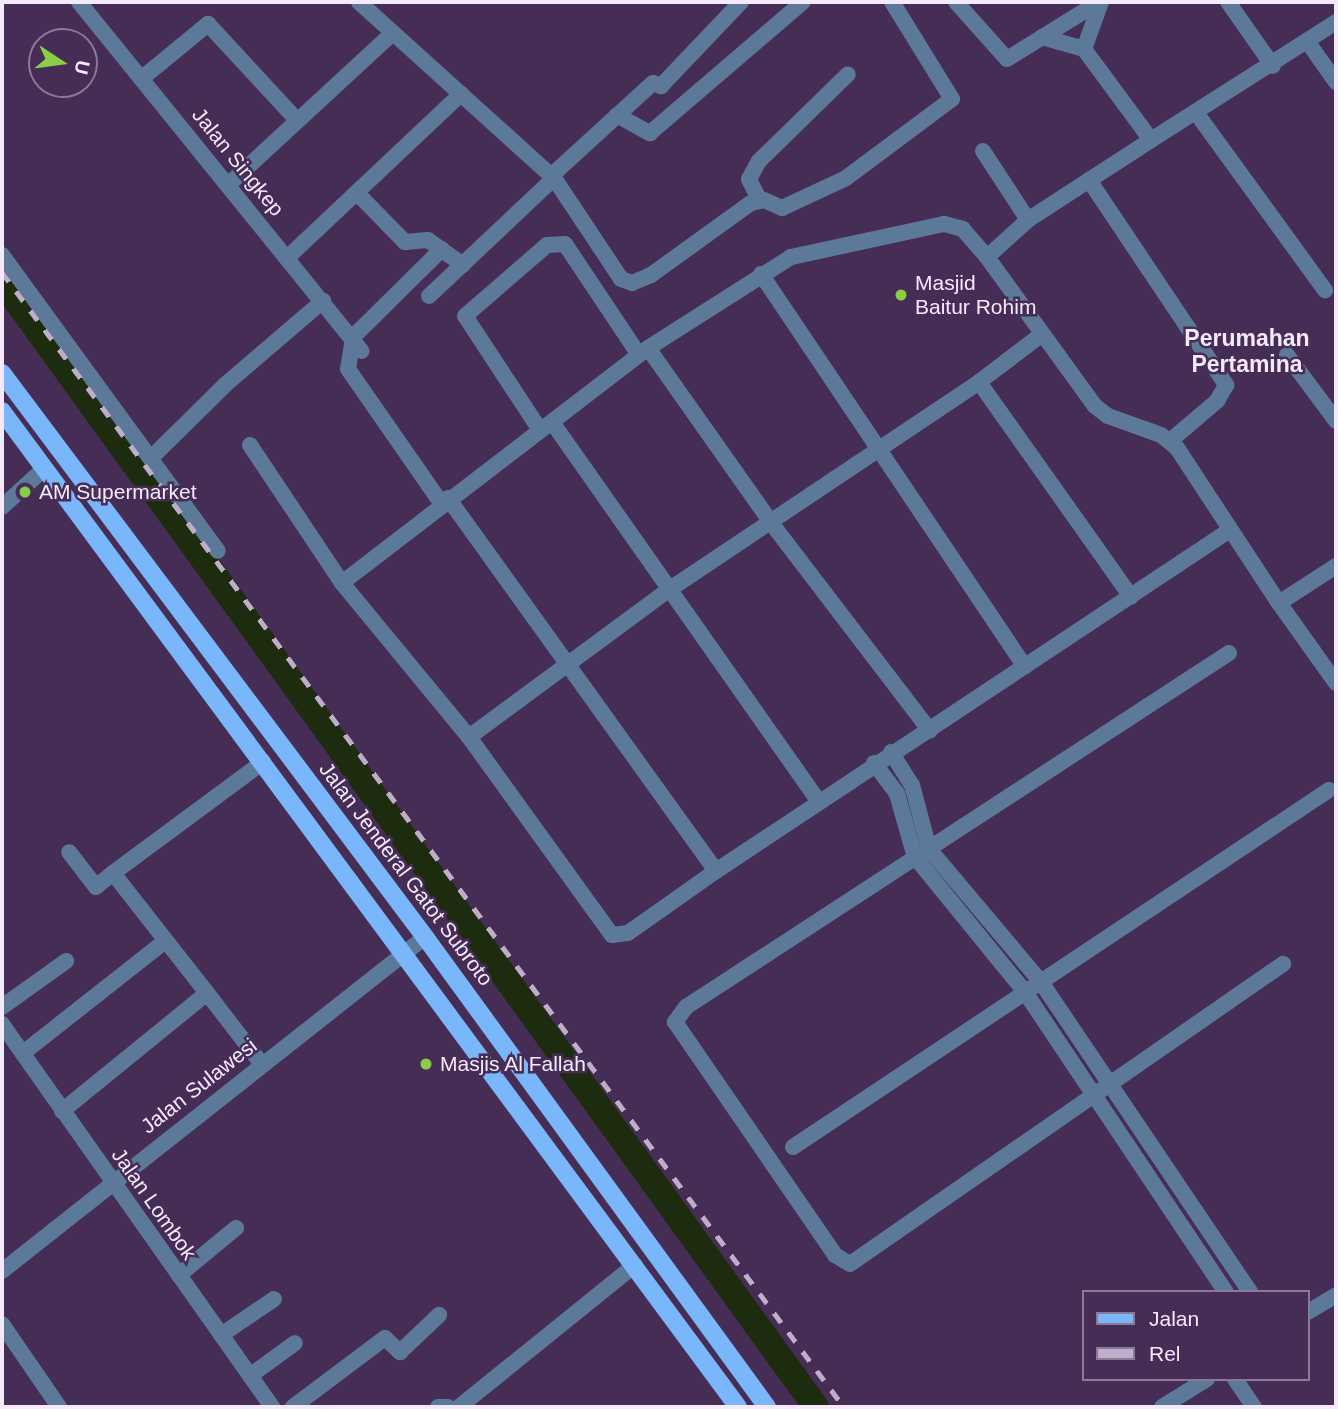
<!DOCTYPE html>
<html>
<head>
<meta charset="utf-8">
<style>
  body { margin:0 }
  #map { position:relative; width:1338px; height:1409px; overflow:hidden; background:#462d55; font-family:Arial,sans-serif }
  div>[style] { position:absolute }
  .river>* { height:26px; margin:-13px; padding:0 13px; transform-origin:13px; border-radius:13px; background:#1d2c0e }
  .minor>* { height:16px; margin:-8px; padding:0 8px; transform-origin:8px; border-radius:8px; background:#5c799a }
  .major>* { height:18px; margin:-9px; padding:0 9px; transform-origin:9px; border-radius:9px; background:#7ab6fa }
  .rail>* { height:4.5px; margin-top:-2.25px; transform-origin:0; background:repeating-linear-gradient(90deg,#beaec9 0 12px,transparent 0 24px) }
  .dots>* { width:19px; height:19px; translate:-50% -50%; box-sizing:border-box; border:4px solid #462d55; border-radius:50% }
  span { translate:-50% -50%; white-space:nowrap; text-align:center; line-height:1.15; -webkit-text-stroke:5px #462d55; paint-order:stroke }
  .street-label { font-size:21px; color:#f5e9fd }
  .poi-label { font-size:21px; color:#f5e9fd }
  .left { translate:0 -50%; text-align:left }
  .neighbourhood-label { font-size:23px; color:#f5e9fd; font-weight:700 }
  .frame { position:absolute; inset:0; border:4px solid #f5e9fd; pointer-events:none }
  .legend { position:absolute; left:1082px; top:1290px; width:228px; height:91px; box-sizing:border-box; background:#462d55; border:2px solid #8c7898; margin:0; padding:9px 12px; list-style:none; font-size:21px; color:#f5e9fd }
  .legend li { display:flex; align-items:center; gap:14px; height:35px }
  .legend b { width:35px; border:2px solid #8c7898 }
  .north { position:absolute; left:28px; top:28px; width:70px; height:70px; box-sizing:border-box; background:#462d55; border:2px solid #8c7898; border-radius:50%; rotate:103deg; font-size:19px; font-weight:700; line-height:28px; text-align:center; color:#f5e9fd }
  .north::after { content:''; display:block; margin:auto; width:24px; height:32px; background:#8ace47; clip-path:polygon(50% 0,100% 100%,50% 72%,0 100%) }
</style>
</head>
<body>
<div id="map">
  <div class="river">
    <i style="left:2px;top:281px;width:1389px;rotate:54.14deg"></i>
  </div>
  <div class="minor">
    <i style="left:79px;top:2px;width:449px;rotate:51deg"></i>
    <i style="left:359px;top:2px;width:263px;rotate:42.1deg"></i>
    <i style="left:554px;top:178px;width:121px;rotate:56.4deg"></i>
    <i style="left:621px;top:279px;width:12px;rotate:20deg"></i>
    <i style="left:632px;top:283px;width:21px;rotate:-23deg"></i>
    <i style="left:651px;top:275px;width:123px;rotate:-35.8deg"></i>
    <i style="left:751px;top:203px;width:13px;rotate:-13deg"></i>
    <i style="left:764px;top:200px;width:20px;rotate:24deg"></i>
    <i style="left:782px;top:208px;width:71px;rotate:-25.1deg"></i>
    <i style="left:846px;top:178px;width:132px;rotate:-36.7deg"></i>
    <i style="left:952px;top:99px;width:114px;rotate:-121.7deg"></i>
    <i style="left:956px;top:2px;width:76px;rotate:48.2deg"></i>
    <i style="left:1007px;top:59px;width:108px;rotate:-31.8deg"></i>
    <i style="left:1228px;top:2px;width:78px;rotate:54.9deg"></i>
    <i style="left:1042px;top:37px;width:44px;rotate:15.9deg"></i>
    <i style="left:1084px;top:49px;width:113px;rotate:53.6deg"></i>
    <i style="left:1151px;top:140px;width:147px;rotate:147deg"></i>
    <i style="left:1028px;top:220px;width:55px;rotate:137.9deg"></i>
    <i style="left:987px;top:257px;width:184px;rotate:54.1deg"></i>
    <i style="left:1095px;top:406px;width:16px;rotate:38deg"></i>
    <i style="left:1108px;top:416px;width:56px;rotate:19.7deg"></i>
    <i style="left:1161px;top:435px;width:21px;rotate:39deg"></i>
    <i style="left:1177px;top:448px;width:186px;rotate:56.7deg"></i>
    <i style="left:1279px;top:603px;width:68px;rotate:-33deg"></i>
    <i style="left:1307px;top:41px;width:50px;rotate:54.7deg"></i>
    <i style="left:1084px;top:49px;width:50px;rotate:-70.1deg"></i>
    <i style="left:141px;top:79px;width:87px;rotate:-39.4deg"></i>
    <i style="left:208px;top:24px;width:131px;rotate:47.2deg"></i>
    <i style="left:1197px;top:114px;width:218px;rotate:54deg"></i>
    <i style="left:617px;top:115px;width:38px;rotate:29deg"></i>
    <i style="left:650px;top:133px;width:201px;rotate:-40.6deg"></i>
    <i style="left:1151px;top:140px;width:219px;rotate:-32.5deg"></i>
    <i style="left:983px;top:151px;width:82px;rotate:56.9deg"></i>
    <i style="left:551px;top:176px;width:138px;rotate:-42.4deg"></i>
    <i style="left:653px;top:83px;width:9px;rotate:21deg"></i>
    <i style="left:661px;top:86px;width:116px;rotate:-46.4deg"></i>
    <i style="left:1089px;top:180px;width:247px;rotate:56.2deg"></i>
    <i style="left:1226px;top:385px;width:18px;rotate:119deg"></i>
    <i style="left:1217px;top:401px;width:62px;rotate:139.6deg"></i>
    <i style="left:228px;top:185px;width:224px;rotate:-42.7deg"></i>
    <i style="left:357px;top:193px;width:69px;rotate:45.6deg"></i>
    <i style="left:405px;top:242px;width:23px;rotate:-5deg"></i>
    <i style="left:428px;top:240px;width:43px;rotate:35.5deg"></i>
    <i style="left:759px;top:199px;width:22px;rotate:-117deg"></i>
    <i style="left:749px;top:179px;width:21px;rotate:-61deg"></i>
    <i style="left:759px;top:161px;width:124px;rotate:-44.3deg"></i>
    <i style="left:2px;top:255px;width:366px;rotate:53.9deg"></i>
    <i style="left:288px;top:257px;width:238px;rotate:-43.3deg"></i>
    <i style="left:987px;top:257px;width:37px;rotate:-131deg"></i>
    <i style="left:963px;top:229px;width:20px;rotate:-165deg"></i>
    <i style="left:944px;top:224px;width:157px;rotate:167.8deg"></i>
    <i style="left:791px;top:257px;width:169px;rotate:147.5deg"></i>
    <i style="left:648px;top:348px;width:386px;rotate:142.5deg"></i>
    <i style="left:342px;top:583px;width:200px;rotate:50.5deg"></i>
    <i style="left:469px;top:737px;width:250px;rotate:-36.4deg"></i>
    <i style="left:670px;top:589px;width:372px;rotate:-33.8deg"></i>
    <i style="left:979px;top:382px;width:78px;rotate:-37.2deg"></i>
    <i style="left:761px;top:274px;width:473px;rotate:56.1deg"></i>
    <i style="left:429px;top:296px;width:172px;rotate:-43.3deg"></i>
    <i style="left:353px;top:337px;width:125px;rotate:-44.7deg"></i>
    <i style="left:353px;top:338px;width:31px;rotate:99deg"></i>
    <i style="left:348px;top:369px;width:163px;rotate:55.2deg"></i>
    <i style="left:648px;top:348px;width:215px;rotate:54.8deg"></i>
    <i style="left:772px;top:524px;width:260px;rotate:52.6deg"></i>
    <i style="left:1287px;top:355px;width:82px;rotate:53.4deg"></i>
    <i style="left:979px;top:382px;width:263px;rotate:54.7deg"></i>
    <i style="left:552px;top:422px;width:463px;rotate:54.9deg"></i>
    <i style="left:540px;top:430px;width:136px;rotate:-123.3deg"></i>
    <i style="left:465px;top:316px;width:108px;rotate:-40.9deg"></i>
    <i style="left:547px;top:245px;width:18px;rotate:-3deg"></i>
    <i style="left:565px;top:244px;width:133px;rotate:56.3deg"></i>
    <i style="left:250px;top:445px;width:166px;rotate:56.3deg"></i>
    <i style="left:151px;top:458px;width:105px;rotate:-44.6deg"></i>
    <i style="left:226px;top:384px;width:128px;rotate:-40.6deg"></i>
    <i style="left:448px;top:498px;width:459px;rotate:54.3deg"></i>
    <i style="left:716px;top:871px;width:617px;rotate:-33.56deg"></i>
    <i style="left:2px;top:507px;width:58px;rotate:-42.2deg"></i>
    <i style="left:1279px;top:603px;width:98px;rotate:54.5deg"></i>
    <i style="left:1229px;top:653px;width:648px;rotate:146.9deg"></i>
    <i style="left:686px;top:1007px;width:19px;rotate:126deg"></i>
    <i style="left:675px;top:1022px;width:283px;rotate:55.5deg"></i>
    <i style="left:835px;top:1255px;width:17px;rotate:31deg"></i>
    <i style="left:850px;top:1264px;width:527px;rotate:-34.72deg"></i>
    <i style="left:469px;top:737px;width:244px;rotate:54.2deg"></i>
    <i style="left:612px;top:935px;width:16px;rotate:-7deg"></i>
    <i style="left:628px;top:933px;width:108px;rotate:-35.2deg"></i>
    <i style="left:891px;top:752px;width:39px;rotate:58deg"></i>
    <i style="left:912px;top:785px;width:66px;rotate:75.1deg"></i>
    <i style="left:929px;top:849px;width:174px;rotate:49.9deg"></i>
    <i style="left:1041px;top:982px;width:374px;rotate:56deg"></i>
    <i style="left:874px;top:763px;width:39px;rotate:53deg"></i>
    <i style="left:897px;top:794px;width:66px;rotate:74.1deg"></i>
    <i style="left:915px;top:857px;width:174px;rotate:50.8deg"></i>
    <i style="left:1025px;top:992px;width:361px;rotate:56.2deg"></i>
    <i style="left:113px;top:873px;width:187px;rotate:-36.5deg"></i>
    <i style="left:207px;top:993px;width:88px;rotate:52.4deg"></i>
    <i style="left:2px;top:1007px;width:79px;rotate:-35.7deg"></i>
    <i style="left:2px;top:1024px;width:469px;rotate:54.8deg"></i>
    <i style="left:23px;top:1053px;width:179px;rotate:-38.2deg"></i>
    <i style="left:62px;top:1111px;width:187px;rotate:-39.1deg"></i>
    <i style="left:207px;top:993px;width:152px;rotate:-128.1deg"></i>
    <i style="left:113px;top:873px;width:22px;rotate:141deg"></i>
    <i style="left:96px;top:887px;width:44px;rotate:-127.6deg"></i>
    <i style="left:793px;top:1147px;width:644px;rotate:-33.67deg"></i>
    <i style="left:2px;top:1271px;width:539px;rotate:-38.29deg"></i>
    <i style="left:179px;top:1275px;width:74px;rotate:-39.5deg"></i>
    <i style="left:1308px;top:1312px;width:33px;rotate:-31deg"></i>
    <i style="left:2px;top:1324px;width:101px;rotate:55.5deg"></i>
    <i style="left:221px;top:1335px;width:64px;rotate:-34.2deg"></i>
    <i style="left:251px;top:1375px;width:54px;rotate:-36deg"></i>
    <i style="left:1235px;top:1379px;width:34px;rotate:56deg"></i>
    <i style="left:293px;top:1407px;width:115px;rotate:-36.9deg"></i>
    <i style="left:385px;top:1338px;width:21px;rotate:43deg"></i>
    <i style="left:400px;top:1352px;width:54px;rotate:-43.5deg"></i>
    <i style="left:438px;top:1407px;width:10px"></i>
    <i style="left:459px;top:1407px;width:226px;rotate:-38.9deg"></i>
    <i style="left:1162px;top:1407px;width:53px;rotate:-31.9deg"></i>
  </div>
  <div class="major">
    <i style="left:2px;top:373px;width:705px;rotate:53.13deg"></i>
    <i style="left:425px;top:937px;width:581px;rotate:53.96deg"></i>
    <i style="left:2px;top:411px;width:1238px;rotate:53.54deg"></i>
  </div>
  <div class="rail">
    <i style="left:2px;top:272px;width:1413px;rotate:53.43deg"></i>
  </div>
  <div class="dots">
    <i style="left:901px;top:295px;background:#8ace47"></i>
    <i style="left:25px;top:492px;background:#8ace47"></i>
    <i style="left:426px;top:1064px;background:#8ace47"></i>
  </div>
  <div class="street-label">
    <span style="left:238px;top:162px;rotate:51deg">Jalan Singkep</span>
    <span style="left:406px;top:874px;rotate:53deg">Jalan Jenderal Gatot Subroto</span>
    <span style="left:199px;top:1086px;rotate:-38deg">Jalan Sulawesi</span>
    <span style="left:154px;top:1204px;rotate:55deg">Jalan Lombok</span>
  </div>
  <div class="poi-label">
    <span class="left" style="left:915px;top:295px">Masjid<br>Baitur Rohim</span>
    <span class="left" style="left:39px;top:492px">AM Supermarket</span>
    <span class="left" style="left:440px;top:1064px">Masjis Al Fallah</span>
  </div>
  <div class="neighbourhood-label">
    <span style="left:1247px;top:351px">Perumahan<br>Pertamina</span>
  </div>
  <div class="frame"></div>
  <ul class="legend">
  <li><b style="height:9px;background:#7ab6fa"></b>Jalan</li>
  <li><b style="height:9px;background:#beaec9"></b>Rel</li>
  </ul>
  <div class="north">U</div>
</div>
</body>
</html>
